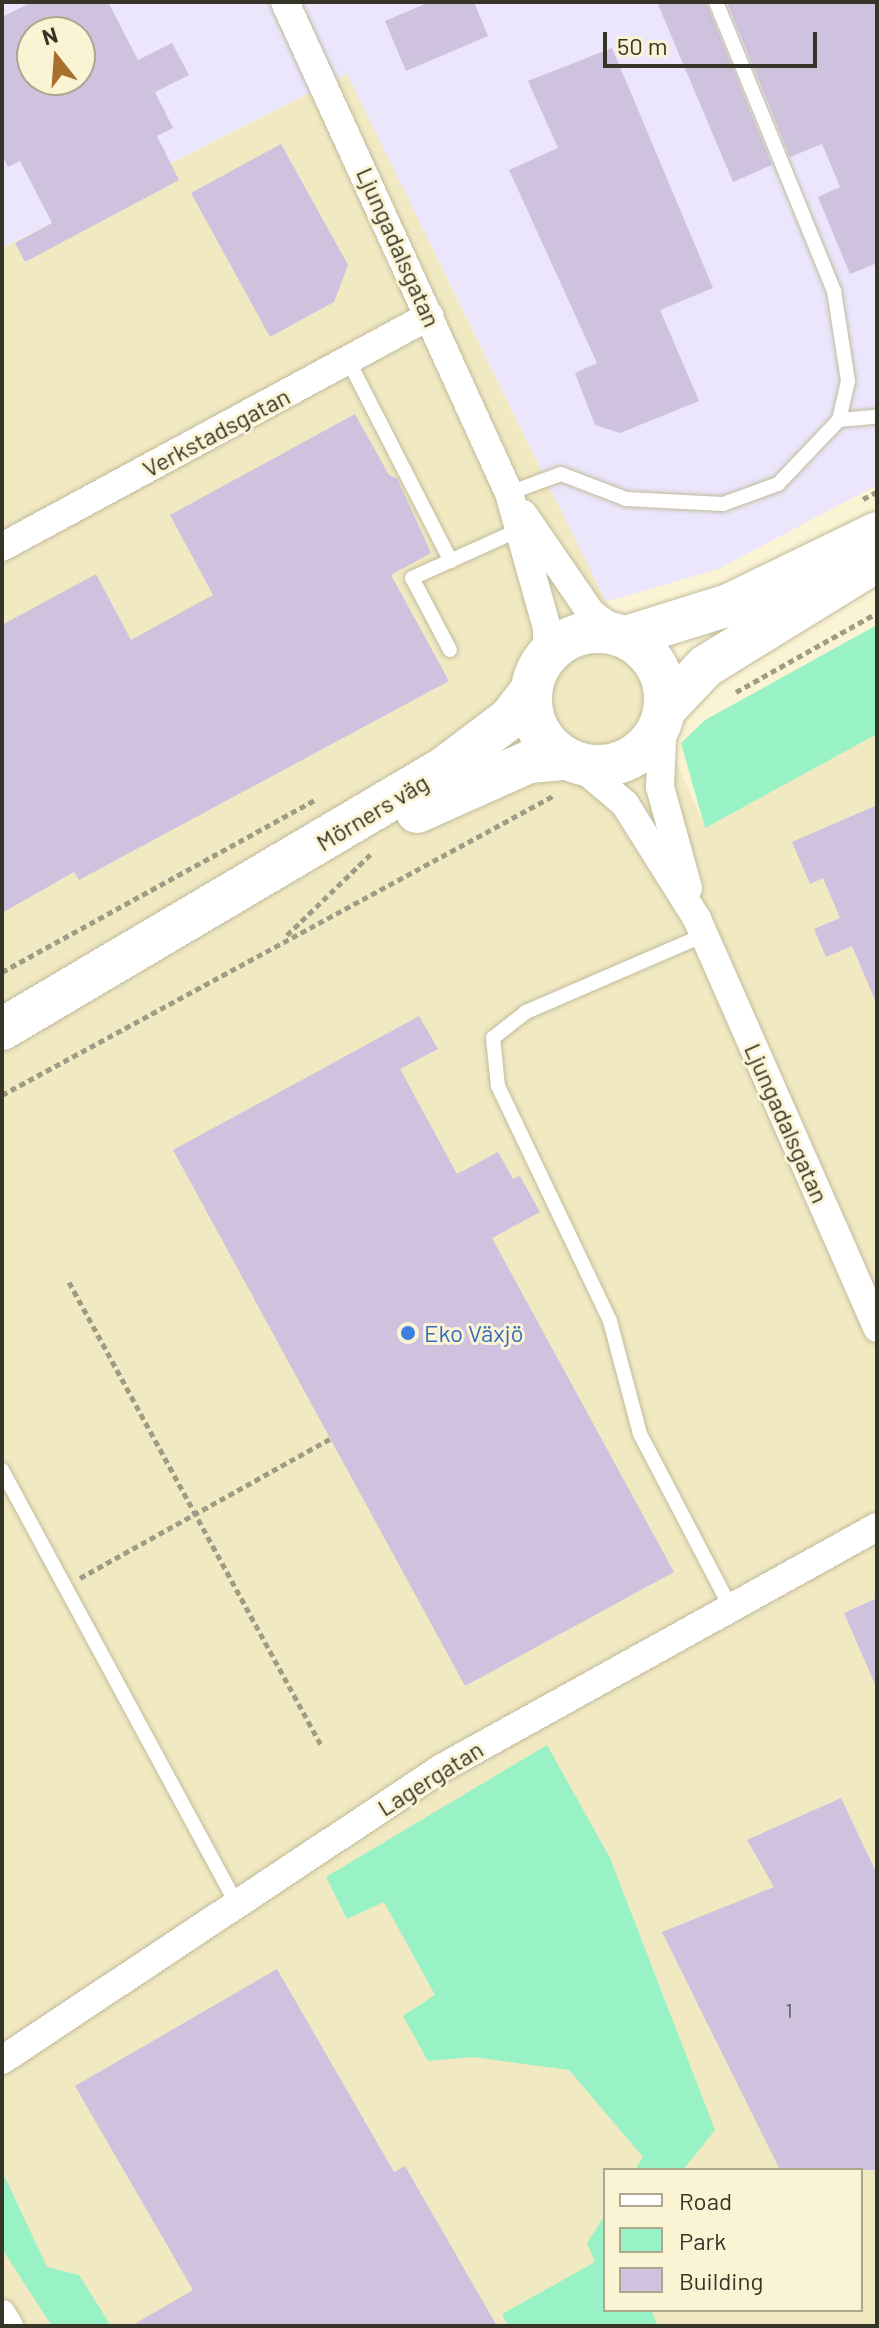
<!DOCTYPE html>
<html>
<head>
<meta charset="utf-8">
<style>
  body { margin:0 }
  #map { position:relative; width:879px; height:2328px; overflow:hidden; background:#fbf4d4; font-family:Barlow,sans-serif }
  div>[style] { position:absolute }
  .built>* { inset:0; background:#f1e9c2 }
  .industrial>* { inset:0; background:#ebe6fc }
  .green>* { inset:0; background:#98f2c6 }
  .building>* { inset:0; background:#cec2df }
  .path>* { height:5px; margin-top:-2.5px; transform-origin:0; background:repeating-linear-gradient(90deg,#a09b84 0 6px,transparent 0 10px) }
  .roads { filter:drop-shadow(0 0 2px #c1bb9c) drop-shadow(0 0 2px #c1bb9c) }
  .lane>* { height:14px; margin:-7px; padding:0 7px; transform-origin:7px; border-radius:7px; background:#fff }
  .street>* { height:28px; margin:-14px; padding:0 14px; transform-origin:14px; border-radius:14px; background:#fff }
  .secondary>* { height:42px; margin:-21px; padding:0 21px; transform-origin:21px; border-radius:21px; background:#fff }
  .secondary>.ring { margin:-21px; padding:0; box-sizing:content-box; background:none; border:42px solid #fff; border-radius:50% }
  .dots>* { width:22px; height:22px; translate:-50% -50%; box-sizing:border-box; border:4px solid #fbf4d4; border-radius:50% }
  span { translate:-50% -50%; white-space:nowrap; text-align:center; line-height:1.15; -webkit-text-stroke:6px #fbf4d4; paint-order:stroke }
  .number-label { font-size:20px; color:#5c5755 }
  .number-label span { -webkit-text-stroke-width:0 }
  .street-label { font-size:24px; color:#363327 }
  .shop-label { font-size:24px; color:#366cbe }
  .left { translate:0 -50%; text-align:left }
  .frame { position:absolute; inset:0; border:4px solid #363327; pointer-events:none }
  .legend { position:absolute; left:603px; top:2168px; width:260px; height:144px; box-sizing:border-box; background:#fbf4d4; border:2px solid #aca78f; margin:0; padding:10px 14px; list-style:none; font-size:24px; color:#363327 }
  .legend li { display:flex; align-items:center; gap:16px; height:40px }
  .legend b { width:40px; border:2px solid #aca78f }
  .north { position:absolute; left:16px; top:16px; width:80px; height:80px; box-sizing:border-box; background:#fbf4d4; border:2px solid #aca78f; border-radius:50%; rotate:343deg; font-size:22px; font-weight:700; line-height:32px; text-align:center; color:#363327 }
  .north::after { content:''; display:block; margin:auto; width:28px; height:36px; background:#a96f2f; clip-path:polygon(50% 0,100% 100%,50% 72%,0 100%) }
  .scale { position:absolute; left:603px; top:32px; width:214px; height:36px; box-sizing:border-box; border:4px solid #363327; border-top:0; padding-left:10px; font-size:24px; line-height:28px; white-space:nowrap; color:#363327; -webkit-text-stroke:6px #fbf4d4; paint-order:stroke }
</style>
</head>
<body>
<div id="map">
  <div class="built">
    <i style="clip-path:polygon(evenodd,347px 74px,606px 602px,705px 827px,877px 734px,877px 2326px,2px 2326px,2px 248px,347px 74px,605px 2170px,861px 2170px,861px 2310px,605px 2310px,605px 2170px)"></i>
  </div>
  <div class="industrial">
    <i style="clip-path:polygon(evenodd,2px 2px,877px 2px,877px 485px,718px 569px,606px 602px,347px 74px,2px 248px,2px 2px,32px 32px,80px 32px,80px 80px,32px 80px,32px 32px)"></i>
  </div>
  <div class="green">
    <i style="clip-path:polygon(877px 625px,877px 734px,705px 828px,681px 743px,705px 720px)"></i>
    <i style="clip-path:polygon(547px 1745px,610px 1858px,715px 2130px,683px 2170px,635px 2170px,643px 2157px,569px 2070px,473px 2057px,428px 2061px,403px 2016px,435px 1995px,384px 1902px,347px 1919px,326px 1877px)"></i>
    <i style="clip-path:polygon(2px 2171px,47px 2267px,79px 2275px,111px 2326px,52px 2326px,2px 2249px)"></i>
    <i style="clip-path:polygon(605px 2215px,605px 2310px,651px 2310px,658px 2326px,508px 2326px,502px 2314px,595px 2262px,587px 2243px)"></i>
  </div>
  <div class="building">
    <i style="clip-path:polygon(evenodd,32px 2px,108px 2px,138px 60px,172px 43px,189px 75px,155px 92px,173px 128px,157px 136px,179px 180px,25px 262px,15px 243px,52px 223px,20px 161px,8px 167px,2px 155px,2px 17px,32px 2px,32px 32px,80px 32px,80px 80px,32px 80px,32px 32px)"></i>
    <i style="clip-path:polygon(430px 2px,474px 2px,488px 36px,406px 71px,385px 21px)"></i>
    <i style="clip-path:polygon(657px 2px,706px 2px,772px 165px,733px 182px)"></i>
    <i style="clip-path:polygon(727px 2px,877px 2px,877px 263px,850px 274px,818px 197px,840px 187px,822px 144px,790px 157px)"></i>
    <i style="clip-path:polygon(612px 48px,713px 288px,660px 310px,699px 401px,620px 433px,595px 425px,575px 373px,597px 363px,509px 170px,558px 148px,528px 81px)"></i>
    <i style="clip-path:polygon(281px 144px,348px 265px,334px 302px,270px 337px,191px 193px)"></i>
    <i style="clip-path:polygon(355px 414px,389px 475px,397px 478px,431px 553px,391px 575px,449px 681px,79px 880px,74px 872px,2px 913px,2px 625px,96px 574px,131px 640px,213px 595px,170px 515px)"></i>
    <i style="clip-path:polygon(877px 805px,877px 1005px,852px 946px,826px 957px,814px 929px,840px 918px,823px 878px,810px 884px,792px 842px)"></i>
    <i style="clip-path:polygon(419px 1016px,438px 1049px,400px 1069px,457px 1174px,498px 1152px,513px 1179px,520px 1176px,540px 1212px,492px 1238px,674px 1572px,465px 1686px,173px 1150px)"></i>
    <i style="clip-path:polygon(877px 1598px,877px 1689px,844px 1613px)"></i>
    <i style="clip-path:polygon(841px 1798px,877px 1874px,877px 2170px,780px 2170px,662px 1932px,774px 1887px,747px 1840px)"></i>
    <i style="clip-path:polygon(277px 1969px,394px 2172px,405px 2166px,497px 2326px,131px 2326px,193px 2290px,75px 2086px)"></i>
  </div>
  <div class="path">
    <i style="left:863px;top:499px;width:16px;rotate:-27deg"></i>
    <i style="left:736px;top:692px;width:162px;rotate:-29.3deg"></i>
    <i style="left:287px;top:935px;width:118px;rotate:-44deg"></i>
    <i style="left:2px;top:972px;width:359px;rotate:-28.8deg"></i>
    <i style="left:2px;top:1095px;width:627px;rotate:-28.49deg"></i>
    <i style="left:69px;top:1282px;width:527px;rotate:61.44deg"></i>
    <i style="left:80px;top:1578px;width:286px;rotate:-29.1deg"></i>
  </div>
  <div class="roads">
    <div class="lane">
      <i style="left:348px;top:360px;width:226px;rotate:62.9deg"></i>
      <i style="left:839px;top:420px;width:38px;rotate:-5deg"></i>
      <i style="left:509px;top:493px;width:55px;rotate:-20.1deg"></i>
      <i style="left:561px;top:474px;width:70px;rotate:21deg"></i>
      <i style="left:626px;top:499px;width:97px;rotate:3deg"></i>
      <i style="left:723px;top:504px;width:59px;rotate:-20deg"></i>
      <i style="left:778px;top:484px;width:88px;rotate:-46.4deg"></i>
      <i style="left:839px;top:420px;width:40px;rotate:-77deg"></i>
      <i style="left:848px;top:381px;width:91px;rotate:-98.8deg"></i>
      <i style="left:834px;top:291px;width:312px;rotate:-112.2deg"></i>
      <i style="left:450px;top:650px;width:81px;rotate:-117.8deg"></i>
      <i style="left:412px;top:578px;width:117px;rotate:-24.2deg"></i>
      <i style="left:704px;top:935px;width:194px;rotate:156.6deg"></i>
      <i style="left:526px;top:1012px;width:42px;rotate:141.8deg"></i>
      <i style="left:493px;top:1038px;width:48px;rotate:84.1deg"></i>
      <i style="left:498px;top:1086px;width:260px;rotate:64.5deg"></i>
      <i style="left:610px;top:1321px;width:117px;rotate:75.1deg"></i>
      <i style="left:640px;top:1434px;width:196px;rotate:62.4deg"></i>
      <i style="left:2px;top:1470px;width:494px;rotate:61.6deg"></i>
    </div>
    <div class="street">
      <i style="left:285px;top:2px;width:540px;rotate:65.48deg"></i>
      <i style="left:509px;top:493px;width:140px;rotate:74.3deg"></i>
      <i style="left:547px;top:628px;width:27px;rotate:90deg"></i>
      <i style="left:523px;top:514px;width:120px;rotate:55.5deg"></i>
      <i style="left:591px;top:613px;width:36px;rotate:37deg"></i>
      <i style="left:2px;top:547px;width:486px;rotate:-28.4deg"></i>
      <i style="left:663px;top:718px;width:69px;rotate:92.5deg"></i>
      <i style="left:660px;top:787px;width:105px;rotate:74.5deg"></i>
      <i style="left:578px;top:764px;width:62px;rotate:40.4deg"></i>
      <i style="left:625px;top:804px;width:136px;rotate:57.9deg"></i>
      <i style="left:697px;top:919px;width:447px;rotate:66.2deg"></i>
      <i style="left:2px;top:2060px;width:528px;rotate:-33.57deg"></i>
      <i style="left:442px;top:1768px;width:497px;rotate:-29deg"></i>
      <i style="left:2px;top:2314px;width:14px;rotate:60deg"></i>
    </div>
    <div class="secondary">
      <i class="ring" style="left:531px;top:632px;width:92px;height:92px"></i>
      <i style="left:626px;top:637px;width:108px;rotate:-17.3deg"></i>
      <i style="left:729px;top:605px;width:165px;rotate:-25.9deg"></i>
      <i style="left:666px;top:708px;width:58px;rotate:-46.4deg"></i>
      <i style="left:706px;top:666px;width:201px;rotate:-31.6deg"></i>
      <i style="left:417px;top:812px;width:123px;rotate:-24.1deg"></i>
      <i style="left:529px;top:762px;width:37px;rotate:-5deg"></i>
      <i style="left:2px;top:1029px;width:513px;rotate:-30.56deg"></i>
      <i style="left:444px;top:768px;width:83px;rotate:-37.1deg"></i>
      <i style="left:510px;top:718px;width:34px;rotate:-52deg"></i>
    </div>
  </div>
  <div class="dots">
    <i style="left:408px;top:1333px;background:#3f7fe0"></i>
  </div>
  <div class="number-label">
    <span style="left:789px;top:2010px">1</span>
  </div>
  <div class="street-label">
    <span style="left:399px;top:247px;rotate:66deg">Ljungadalsgatan</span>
    <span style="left:216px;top:432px;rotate:-28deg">Verkstadsgatan</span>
    <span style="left:372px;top:812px;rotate:-31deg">Mörners väg</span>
    <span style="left:787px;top:1123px;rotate:66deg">Ljungadalsgatan</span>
    <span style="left:430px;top:1778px;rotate:-32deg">Lagergatan</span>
  </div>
  <div class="shop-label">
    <span class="left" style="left:424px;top:1333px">Eko Växjö</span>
  </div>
  <div class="frame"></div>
  <ul class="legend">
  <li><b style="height:10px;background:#fff"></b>Road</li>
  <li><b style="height:22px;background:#98f2c6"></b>Park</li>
  <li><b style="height:22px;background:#cec2df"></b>Building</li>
  </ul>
  <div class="north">N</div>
  <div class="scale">50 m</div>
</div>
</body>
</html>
